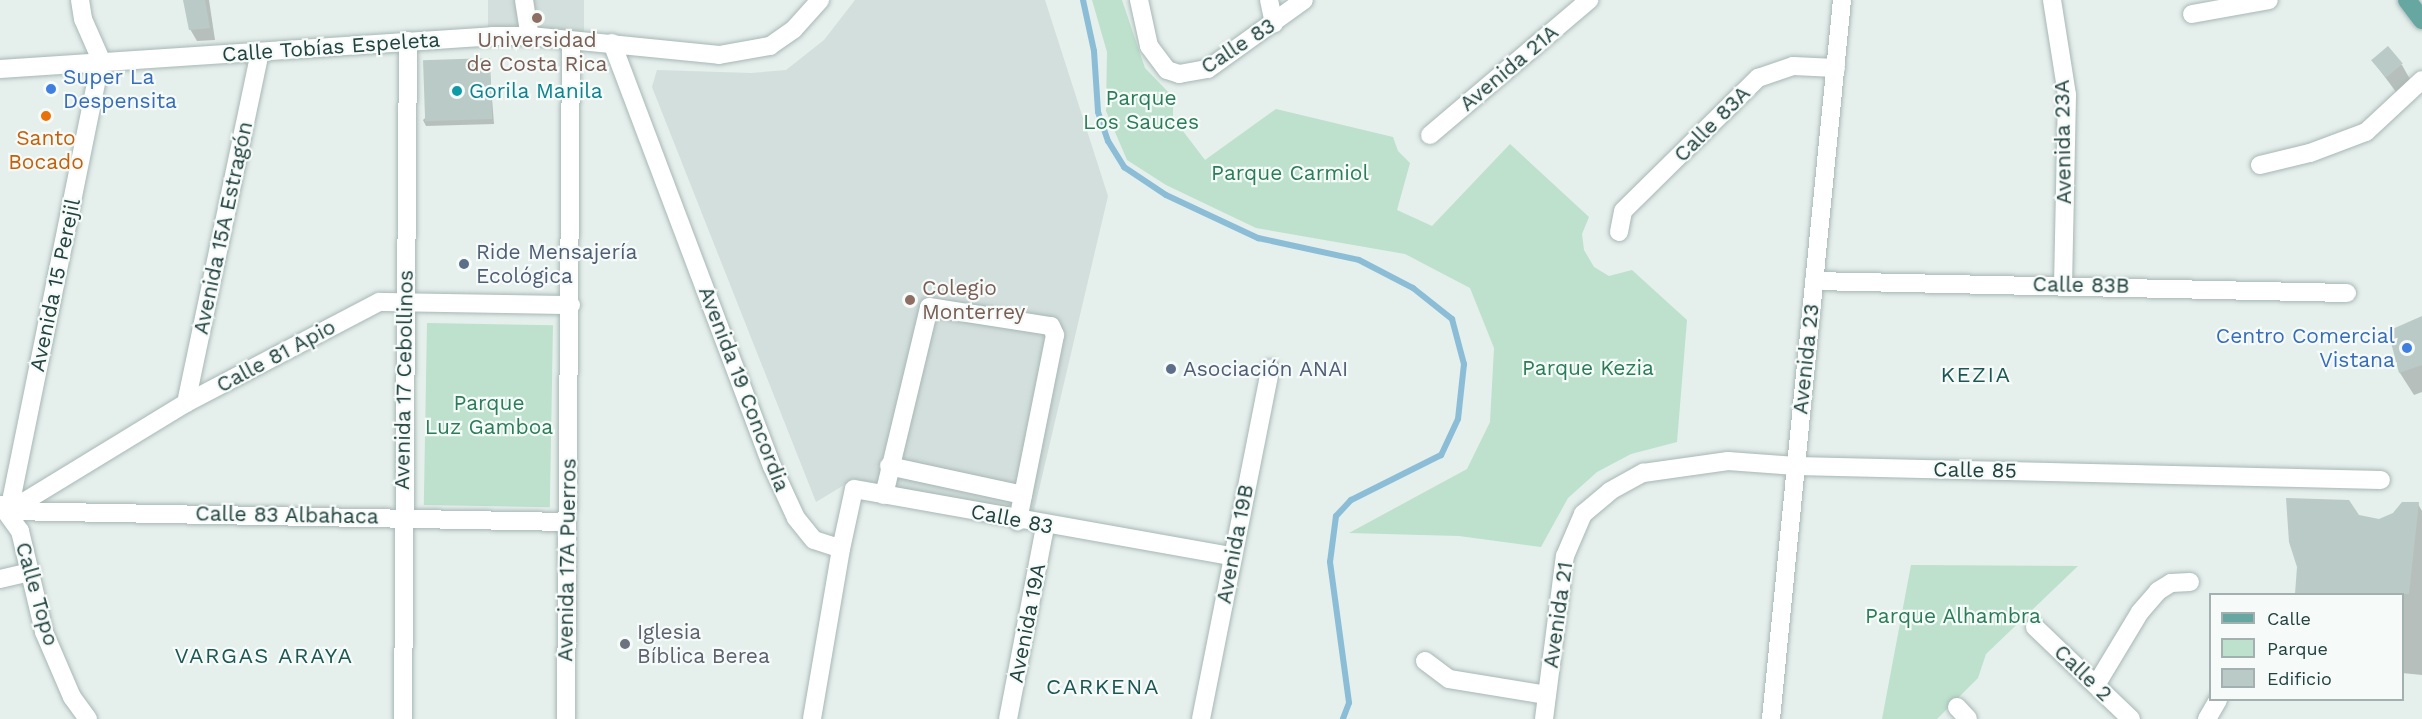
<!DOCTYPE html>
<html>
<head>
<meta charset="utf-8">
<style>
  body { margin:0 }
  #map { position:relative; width:2422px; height:719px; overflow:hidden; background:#e5efec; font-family:"Work Sans",sans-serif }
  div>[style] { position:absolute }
  .built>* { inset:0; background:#d3dfdc; transform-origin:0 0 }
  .green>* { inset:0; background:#bde1cd; transform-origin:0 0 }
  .shadow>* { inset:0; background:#0003 }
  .stream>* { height:6px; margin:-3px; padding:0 3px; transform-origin:3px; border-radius:3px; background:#8bbdd7 }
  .building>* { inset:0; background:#bacac6; transform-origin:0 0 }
  .roads { filter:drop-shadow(0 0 2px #a7b8b5) drop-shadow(0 0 2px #a7b8b5) }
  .minor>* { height:18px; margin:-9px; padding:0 9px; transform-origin:9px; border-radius:9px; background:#fff }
  .major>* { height:18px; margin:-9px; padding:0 9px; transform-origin:9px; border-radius:9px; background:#67a7a2 }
  .dots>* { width:16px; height:16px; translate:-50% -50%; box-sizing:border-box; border:3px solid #f6fbf9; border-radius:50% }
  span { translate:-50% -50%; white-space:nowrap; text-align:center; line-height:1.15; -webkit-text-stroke:4.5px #f6fbf9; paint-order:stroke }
  .education-label { font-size:21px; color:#785e54 }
  .left { translate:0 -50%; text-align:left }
  .street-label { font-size:21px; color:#234340 }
  .shop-label { font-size:21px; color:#366cbe }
  .right { translate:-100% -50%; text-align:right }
  .culture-label { font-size:21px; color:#0d838f }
  .park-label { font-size:21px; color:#2a7d59 }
  .food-label { font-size:21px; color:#c56008 }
  .service-label { font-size:21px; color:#4e5e75 }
  .worship-label { font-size:21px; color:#5b616d }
  .neighbourhood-label { font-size:22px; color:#1d5753; letter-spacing:1.5px }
  .legend { position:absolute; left:2209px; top:593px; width:195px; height:108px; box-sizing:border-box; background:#f6fbf9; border:2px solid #a2b1af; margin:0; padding:8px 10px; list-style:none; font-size:18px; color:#234340 }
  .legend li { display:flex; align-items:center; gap:12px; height:30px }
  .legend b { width:30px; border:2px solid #a2b1af }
</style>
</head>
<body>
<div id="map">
  <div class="built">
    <i style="left:488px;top:0;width:96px;height:36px"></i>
    <i style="clip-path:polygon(855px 0,1045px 0,1108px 196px,1033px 515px,854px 479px,816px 502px,652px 87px,657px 70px,751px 73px,786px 70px,824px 40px)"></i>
  </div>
  <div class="green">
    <i style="clip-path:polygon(1092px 0,1122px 0,1145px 68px,1173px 97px,1173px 118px,1205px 160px,1276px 109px,1393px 137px,1398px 151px,1410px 163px,1397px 210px,1432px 226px,1510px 144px,1589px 217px,1582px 234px,1584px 250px,1594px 267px,1609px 276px,1632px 270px,1687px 320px,1677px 442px,1631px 454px,1597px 472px,1568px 498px,1541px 547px,1459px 536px,1349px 533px,1467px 469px,1490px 422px,1494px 348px,1470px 288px,1405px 254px,1256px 228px,1166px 185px,1127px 160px,1106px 111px,1107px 52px)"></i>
    <i style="left:427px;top:323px;width:126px;height:182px;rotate:1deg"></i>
    <i style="clip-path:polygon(1911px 565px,2078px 566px,1986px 654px,1978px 678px,1937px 719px,1882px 719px)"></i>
  </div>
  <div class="shadow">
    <i style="clip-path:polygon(184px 0,209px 0,215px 40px,197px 41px,190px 29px)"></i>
    <i style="clip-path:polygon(489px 60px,494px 124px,426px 126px,423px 120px)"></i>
    <i style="clip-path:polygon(2373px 61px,2402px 65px,2415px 88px,2402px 100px)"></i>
    <i style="clip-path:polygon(2422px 317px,2422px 392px,2414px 395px,2400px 373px,2390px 332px)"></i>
    <i style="clip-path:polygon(2418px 504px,2422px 511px,2422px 675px,2402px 673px,2402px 594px,2296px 594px,2299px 567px,2358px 516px,2379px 521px)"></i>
  </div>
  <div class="stream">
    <i style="left:1083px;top:0;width:52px;rotate:77.8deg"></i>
    <i style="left:1094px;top:51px;width:61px;rotate:86.2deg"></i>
    <i style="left:1098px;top:112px;width:31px;rotate:71deg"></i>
    <i style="left:1108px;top:141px;width:31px;rotate:58deg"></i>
    <i style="left:1124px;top:167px;width:50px;rotate:33.7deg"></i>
    <i style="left:1166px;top:195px;width:102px;rotate:25.1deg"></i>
    <i style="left:1258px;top:238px;width:103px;rotate:12.3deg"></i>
    <i style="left:1359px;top:260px;width:61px;rotate:27.4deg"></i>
    <i style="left:1413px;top:288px;width:50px;rotate:38.5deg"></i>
    <i style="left:1452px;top:319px;width:47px;rotate:75.1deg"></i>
    <i style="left:1464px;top:364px;width:55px;rotate:96.2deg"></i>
    <i style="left:1458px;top:419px;width:40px;rotate:115deg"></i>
    <i style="left:1441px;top:455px;width:101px;rotate:153.4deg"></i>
    <i style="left:1351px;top:500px;width:22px;rotate:133deg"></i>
    <i style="left:1336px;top:516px;width:46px;rotate:97.4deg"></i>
    <i style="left:1330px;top:562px;width:142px;rotate:82.3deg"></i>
    <i style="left:1349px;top:703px;width:17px;rotate:111deg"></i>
  </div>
  <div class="building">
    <i style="clip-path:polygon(183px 0,205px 0,210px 28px,189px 30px)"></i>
    <i style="left:2388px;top:46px;width:23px;height:22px;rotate:50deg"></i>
    <i style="left:490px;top:58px;width:61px;height:67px;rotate:88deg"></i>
    <i style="clip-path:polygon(2422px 316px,2422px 365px,2399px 373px,2388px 331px)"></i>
    <i style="clip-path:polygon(2286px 498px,2349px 500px,2359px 515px,2379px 519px,2393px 513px,2402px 502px,2419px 502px,2409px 594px,2295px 594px,2297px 567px,2289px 542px)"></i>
  </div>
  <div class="roads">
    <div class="minor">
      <i style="left:80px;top:0;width:19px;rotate:81deg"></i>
      <i style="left:83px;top:19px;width:45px;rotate:66.3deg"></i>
      <i style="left:524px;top:0;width:36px;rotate:81deg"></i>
      <i style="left:1139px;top:0;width:47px;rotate:77.7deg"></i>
      <i style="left:1149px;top:46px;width:30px;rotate:53deg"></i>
      <i style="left:1167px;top:70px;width:13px;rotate:18deg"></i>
      <i style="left:1179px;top:74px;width:29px;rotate:-10deg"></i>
      <i style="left:1208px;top:69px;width:118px;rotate:-35.7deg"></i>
      <i style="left:1269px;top:0;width:24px;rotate:78deg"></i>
      <i style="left:2052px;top:0;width:96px;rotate:81deg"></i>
      <i style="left:2067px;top:95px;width:190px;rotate:91.2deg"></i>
      <i style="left:2192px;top:14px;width:78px;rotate:-10.3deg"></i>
      <i style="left:612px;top:43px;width:452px;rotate:69.3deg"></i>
      <i style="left:772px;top:466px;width:57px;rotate:65.2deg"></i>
      <i style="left:796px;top:518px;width:28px;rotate:51deg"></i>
      <i style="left:814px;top:540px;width:28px;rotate:18deg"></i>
      <i style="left:841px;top:549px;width:172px;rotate:99.7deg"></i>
      <i style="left:0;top:69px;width:493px;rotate:-3.8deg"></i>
      <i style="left:492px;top:36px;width:38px"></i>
      <i style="left:530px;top:36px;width:190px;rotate:5.7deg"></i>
      <i style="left:719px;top:55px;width:52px;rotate:-10deg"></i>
      <i style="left:770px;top:46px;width:29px;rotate:-35deg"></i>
      <i style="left:794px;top:29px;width:39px;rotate:-48deg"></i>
      <i style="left:1430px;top:135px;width:209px;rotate:-40.3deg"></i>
      <i style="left:2260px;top:165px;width:51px;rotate:-13.5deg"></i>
      <i style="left:2310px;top:153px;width:60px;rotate:-20.6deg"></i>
      <i style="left:2366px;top:132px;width:76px;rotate:-42.9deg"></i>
      <i style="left:1619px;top:232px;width:21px;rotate:-79deg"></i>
      <i style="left:1623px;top:211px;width:190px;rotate:-44.6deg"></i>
      <i style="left:1758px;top:78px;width:37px;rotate:-19deg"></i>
      <i style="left:1793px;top:66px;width:43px;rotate:2.7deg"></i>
      <i style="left:1814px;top:281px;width:533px;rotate:1.29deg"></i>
      <i style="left:186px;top:403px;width:358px;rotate:-78.1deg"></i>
      <i style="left:889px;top:466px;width:137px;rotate:12.2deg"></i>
      <i style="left:884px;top:495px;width:193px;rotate:-76.5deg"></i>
      <i style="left:929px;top:307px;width:123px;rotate:8.9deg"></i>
      <i style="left:1051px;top:326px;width:10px;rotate:66deg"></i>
      <i style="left:1055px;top:335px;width:190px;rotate:101.3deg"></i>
      <i style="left:1px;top:505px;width:32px;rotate:54deg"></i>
      <i style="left:20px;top:531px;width:104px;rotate:76.6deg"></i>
      <i style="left:44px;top:632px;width:71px;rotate:66.7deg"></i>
      <i style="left:72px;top:697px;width:27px;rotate:54deg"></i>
      <i style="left:9px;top:511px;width:207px;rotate:-31.4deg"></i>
      <i style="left:186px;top:403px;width:218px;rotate:-27.6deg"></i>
      <i style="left:379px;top:302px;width:192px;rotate:0.9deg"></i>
      <i style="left:9px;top:511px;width:557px;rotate:1.13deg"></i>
      <i style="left:9px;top:511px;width:460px;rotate:-78.5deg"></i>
      <i style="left:841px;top:549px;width:61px;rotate:-77.8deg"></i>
      <i style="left:854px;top:489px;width:384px;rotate:10.1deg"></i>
      <i style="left:0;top:579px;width:32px;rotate:-13deg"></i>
      <i style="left:2035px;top:627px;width:133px;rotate:43.8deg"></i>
      <i style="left:1425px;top:661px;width:30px;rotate:37deg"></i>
      <i style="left:1449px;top:679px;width:99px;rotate:9.3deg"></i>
      <i style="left:2096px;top:685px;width:85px;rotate:-58.9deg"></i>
      <i style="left:2140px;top:612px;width:28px;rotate:-49deg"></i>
      <i style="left:2158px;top:591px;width:15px;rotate:-32deg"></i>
      <i style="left:2171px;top:583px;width:19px;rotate:-3deg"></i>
      <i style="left:1957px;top:707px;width:16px;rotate:47deg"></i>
      <i style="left:403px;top:719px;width:678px;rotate:-89.58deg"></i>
      <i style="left:566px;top:719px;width:678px;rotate:-89.58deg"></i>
      <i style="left:1008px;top:719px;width:197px;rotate:-79.1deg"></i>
      <i style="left:1201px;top:719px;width:357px;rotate:-78.8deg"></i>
      <i style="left:1544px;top:719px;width:164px;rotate:-82.7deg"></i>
      <i style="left:1565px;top:556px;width:46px;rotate:-66.8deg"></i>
      <i style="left:1583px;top:514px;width:35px;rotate:-40deg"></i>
      <i style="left:1610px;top:491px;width:38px;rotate:-29deg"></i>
      <i style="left:1643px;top:473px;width:86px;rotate:-8deg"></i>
      <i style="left:1728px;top:461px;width:68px;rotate:4.2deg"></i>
      <i style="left:1796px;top:466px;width:585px;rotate:1.37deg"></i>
      <i style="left:1771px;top:719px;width:722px;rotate:-84.36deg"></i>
      <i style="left:2207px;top:719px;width:22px;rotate:-60deg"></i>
    </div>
    <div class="major">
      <i style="left:2407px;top:0;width:25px;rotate:53deg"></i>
    </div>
  </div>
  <div class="dots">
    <i style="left:537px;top:18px;background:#8d6e63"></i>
    <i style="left:51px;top:89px;background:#3f7fe0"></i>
    <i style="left:457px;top:91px;background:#0f9aa8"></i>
    <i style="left:46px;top:116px;background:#e8710a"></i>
    <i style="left:464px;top:264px;background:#5c6f8a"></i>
    <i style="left:910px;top:300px;background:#8d6e63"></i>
    <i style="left:2407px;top:348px;background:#3f7fe0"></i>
    <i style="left:1171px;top:369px;background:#5c6f8a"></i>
    <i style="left:625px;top:644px;background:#6b7280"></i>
  </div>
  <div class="education-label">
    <span style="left:537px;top:52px">Universidad<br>de Costa Rica</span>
    <span class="left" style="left:922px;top:300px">Colegio<br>Monterrey</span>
  </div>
  <div class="street-label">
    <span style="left:1238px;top:46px;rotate:-33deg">Calle 83</span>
    <span style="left:331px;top:47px;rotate:-4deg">Calle Tobías Espeleta</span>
    <span style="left:1509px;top:68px;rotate:-40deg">Avenida 21A</span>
    <span style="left:1712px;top:124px;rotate:-45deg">Calle 83A</span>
    <span style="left:2063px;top:142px;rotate:-91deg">Avenida 23A</span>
    <span style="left:223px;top:228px;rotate:-78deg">Avenida 15A Estragón</span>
    <span style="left:55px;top:285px;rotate:-78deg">Avenida 15 Perejil</span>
    <span style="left:2081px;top:285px;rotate:1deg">Calle 83B</span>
    <span style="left:276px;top:356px;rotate:-28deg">Calle 81 Apio</span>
    <span style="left:1806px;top:359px;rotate:-84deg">Avenida 23</span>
    <span style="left:404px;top:380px;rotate:-89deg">Avenida 17 Cebollinos</span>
    <span style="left:744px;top:389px;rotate:69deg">Avenida 19 Concordia</span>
    <span style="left:1975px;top:470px;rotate:1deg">Calle 85</span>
    <span style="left:287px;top:515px;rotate:1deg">Calle 83 Albahaca</span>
    <span style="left:1012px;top:519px;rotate:11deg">Calle 83</span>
    <span style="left:1235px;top:544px;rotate:-79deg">Avenida 19B</span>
    <span style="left:567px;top:560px;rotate:-89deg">Avenida 17A Puerros</span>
    <span style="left:37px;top:594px;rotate:74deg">Calle Topo</span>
    <span style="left:1558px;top:615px;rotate:-82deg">Avenida 21</span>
    <span style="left:1027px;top:623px;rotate:-79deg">Avenida 19A</span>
    <span style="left:2083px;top:673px;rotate:44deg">Calle 2</span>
  </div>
  <div class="shop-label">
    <span class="left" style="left:63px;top:89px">Super La<br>Despensita</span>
    <span class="right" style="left:2395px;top:348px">Centro Comercial<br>Vistana</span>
  </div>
  <div class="culture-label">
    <span class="left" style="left:469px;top:91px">Gorila Manila</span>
  </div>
  <div class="park-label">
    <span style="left:1141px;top:110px">Parque<br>Los Sauces</span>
    <span style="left:1290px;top:173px">Parque Carmiol</span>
    <span style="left:1588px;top:368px">Parque Kezia</span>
    <span style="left:489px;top:415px">Parque<br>Luz Gamboa</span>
    <span style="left:1953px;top:616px">Parque Alhambra</span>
  </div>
  <div class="food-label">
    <span style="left:46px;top:150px">Santo<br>Bocado</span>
  </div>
  <div class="service-label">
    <span class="left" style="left:476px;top:264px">Ride Mensajería<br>Ecológica</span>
    <span class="left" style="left:1183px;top:369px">Asociación ANAI</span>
  </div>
  <div class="worship-label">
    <span class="left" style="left:637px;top:644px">Iglesia<br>Bíblica Berea</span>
  </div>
  <div class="neighbourhood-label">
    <span style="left:1976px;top:375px">KEZIA</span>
    <span style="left:264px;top:656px">VARGAS ARAYA</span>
    <span style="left:1103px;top:687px">CARKENA</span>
  </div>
  <ul class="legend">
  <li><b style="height:8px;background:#67a7a2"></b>Calle</li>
  <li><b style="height:16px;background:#bde1cd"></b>Parque</li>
  <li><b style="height:16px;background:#bacac6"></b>Edificio</li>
  </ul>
</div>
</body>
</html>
